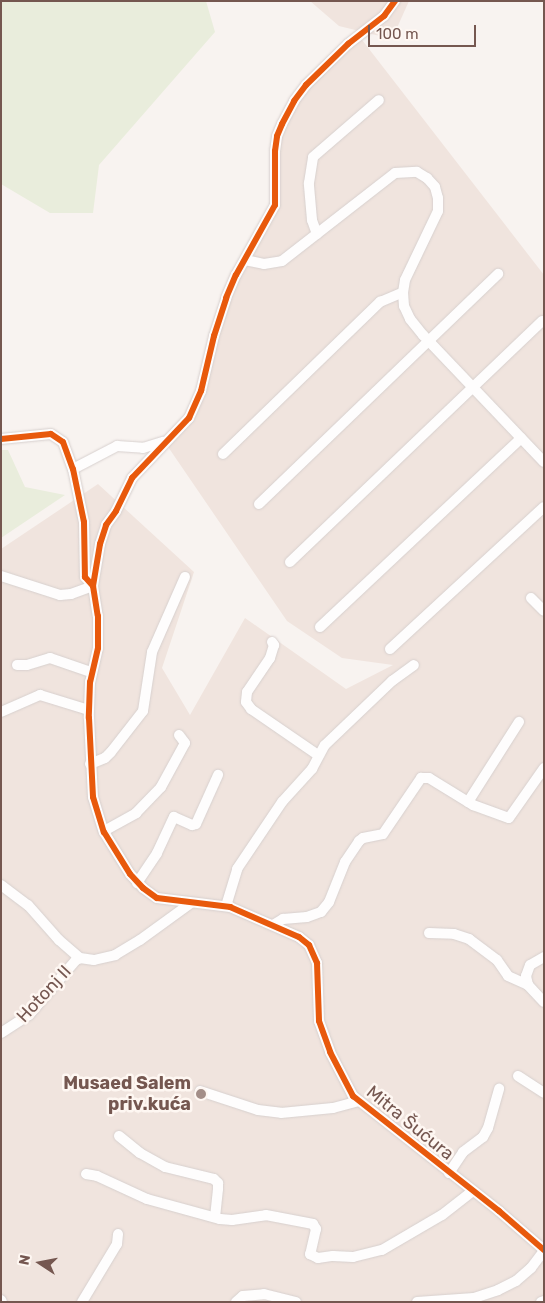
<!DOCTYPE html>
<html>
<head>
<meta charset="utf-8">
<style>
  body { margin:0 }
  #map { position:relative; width:545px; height:1303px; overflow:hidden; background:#f8f3f0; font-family:Rubik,sans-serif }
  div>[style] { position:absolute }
  .residential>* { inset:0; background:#f0e4de }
  .green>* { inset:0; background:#e9eddc }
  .roads { filter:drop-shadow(0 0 1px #d7d0ce) drop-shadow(0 0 1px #d7d0ce) }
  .minor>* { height:10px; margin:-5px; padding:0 5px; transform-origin:5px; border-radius:5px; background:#fefdfd }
  .cycleway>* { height:6px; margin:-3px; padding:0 3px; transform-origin:3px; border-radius:3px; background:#e8590c }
  .dots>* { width:14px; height:14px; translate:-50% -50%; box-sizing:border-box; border:2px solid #fef7f2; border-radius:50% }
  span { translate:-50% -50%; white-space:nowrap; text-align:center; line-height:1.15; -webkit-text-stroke:5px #fef7f2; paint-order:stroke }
  .street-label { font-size:18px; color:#755750 }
  .poi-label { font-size:18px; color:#755750; font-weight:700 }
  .right { translate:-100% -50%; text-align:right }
  .frame { position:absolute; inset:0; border:2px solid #755750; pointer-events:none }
  .north { position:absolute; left:15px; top:1238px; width:50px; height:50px; -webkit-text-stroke:4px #fef7f2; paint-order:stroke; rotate:281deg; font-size:14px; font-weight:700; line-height:20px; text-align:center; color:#755750 }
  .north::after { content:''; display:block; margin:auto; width:18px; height:22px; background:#755750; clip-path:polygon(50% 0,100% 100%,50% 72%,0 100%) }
  .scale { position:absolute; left:368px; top:25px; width:108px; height:22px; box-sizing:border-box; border:2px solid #755750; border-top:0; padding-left:6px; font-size:15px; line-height:18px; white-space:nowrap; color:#755750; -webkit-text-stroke:4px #fef7f2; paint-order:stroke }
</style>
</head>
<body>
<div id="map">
  <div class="residential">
    <i style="clip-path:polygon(310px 1px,409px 1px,392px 39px,339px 26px)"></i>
    <i style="clip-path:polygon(359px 36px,544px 275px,544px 1302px,1px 1302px,1px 549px,98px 484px,194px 572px,162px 668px,190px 715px,245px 618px,346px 689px,393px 665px,342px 658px,287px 621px,164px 441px,189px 417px,245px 260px,276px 198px,282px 124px,306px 85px)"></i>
  </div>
  <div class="green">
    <i style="clip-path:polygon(1px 1px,206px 1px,215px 32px,99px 165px,93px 213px,50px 213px,1px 184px)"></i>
    <i style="clip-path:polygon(1px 450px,8px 450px,25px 487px,65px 495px,1px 538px)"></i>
  </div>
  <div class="roads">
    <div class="minor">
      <i style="left:317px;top:234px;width:15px;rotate:-110deg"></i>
      <i style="left:312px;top:220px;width:37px;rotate:-95deg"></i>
      <i style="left:309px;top:183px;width:26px;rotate:-81deg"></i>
      <i style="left:313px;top:157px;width:87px;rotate:-40.8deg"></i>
      <i style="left:245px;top:260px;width:19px;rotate:12deg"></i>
      <i style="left:264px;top:264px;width:18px;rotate:-9deg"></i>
      <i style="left:282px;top:261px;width:143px;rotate:-37.9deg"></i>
      <i style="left:395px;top:173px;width:22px;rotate:-3deg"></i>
      <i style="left:417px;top:172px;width:12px;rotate:31deg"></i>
      <i style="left:427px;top:178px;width:12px;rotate:48deg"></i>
      <i style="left:435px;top:187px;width:11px;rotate:75deg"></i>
      <i style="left:438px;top:198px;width:13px;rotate:90deg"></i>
      <i style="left:438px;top:211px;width:76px;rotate:115.6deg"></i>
      <i style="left:405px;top:280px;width:12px;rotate:99deg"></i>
      <i style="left:403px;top:292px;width:14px;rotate:86deg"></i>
      <i style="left:404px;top:306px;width:14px;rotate:65deg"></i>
      <i style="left:410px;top:319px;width:21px;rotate:51deg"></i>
      <i style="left:423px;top:335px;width:175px;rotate:46.4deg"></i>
      <i style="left:1px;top:439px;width:50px;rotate:-5.7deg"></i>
      <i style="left:51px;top:434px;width:14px;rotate:34deg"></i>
      <i style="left:63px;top:442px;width:29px;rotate:70deg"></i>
      <i style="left:73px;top:469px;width:54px;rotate:78.3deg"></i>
      <i style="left:84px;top:522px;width:55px;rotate:89deg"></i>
      <i style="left:85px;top:577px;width:12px;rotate:48deg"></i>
      <i style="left:93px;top:586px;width:30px;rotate:81deg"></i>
      <i style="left:98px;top:616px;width:32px;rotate:90deg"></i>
      <i style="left:98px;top:648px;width:35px;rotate:103deg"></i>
      <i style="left:90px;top:682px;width:36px;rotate:92deg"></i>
      <i style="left:89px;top:718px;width:79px;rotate:87.1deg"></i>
      <i style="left:93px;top:797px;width:37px;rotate:73deg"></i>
      <i style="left:104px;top:832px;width:49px;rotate:58.2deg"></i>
      <i style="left:130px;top:874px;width:19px;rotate:47deg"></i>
      <i style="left:143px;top:888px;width:17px;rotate:36deg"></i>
      <i style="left:157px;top:898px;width:74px;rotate:7deg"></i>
      <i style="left:230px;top:907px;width:75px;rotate:23.5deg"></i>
      <i style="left:299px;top:937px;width:13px;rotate:39deg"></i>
      <i style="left:309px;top:945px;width:20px;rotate:66deg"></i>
      <i style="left:317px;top:963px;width:58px;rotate:88deg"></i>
      <i style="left:319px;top:1021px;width:33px;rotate:70deg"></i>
      <i style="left:330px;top:1052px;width:50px;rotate:62.4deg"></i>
      <i style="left:353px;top:1096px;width:186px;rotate:38.2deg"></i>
      <i style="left:499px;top:1211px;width:60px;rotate:40.9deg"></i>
      <i style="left:223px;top:454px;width:219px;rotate:-44.1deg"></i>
      <i style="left:380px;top:302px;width:25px;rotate:-23deg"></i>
      <i style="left:73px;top:469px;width:50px;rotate:-27.6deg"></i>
      <i style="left:117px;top:446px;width:26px;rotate:4deg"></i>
      <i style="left:143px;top:448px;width:21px;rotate:-17deg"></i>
      <i style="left:259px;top:504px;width:332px;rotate:-43.9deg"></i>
      <i style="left:290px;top:562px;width:349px;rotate:-43.7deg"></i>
      <i style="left:1px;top:576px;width:62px;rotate:17.9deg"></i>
      <i style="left:60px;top:595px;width:11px;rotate:-5deg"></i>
      <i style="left:71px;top:594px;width:23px;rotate:-20deg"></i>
      <i style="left:93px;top:586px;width:43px;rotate:-80.5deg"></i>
      <i style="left:100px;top:544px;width:20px;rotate:-72deg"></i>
      <i style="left:106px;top:525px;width:17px;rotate:-54deg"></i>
      <i style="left:116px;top:511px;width:37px;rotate:-64deg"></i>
      <i style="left:132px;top:478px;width:83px;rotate:-46.5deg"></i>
      <i style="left:189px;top:418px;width:30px;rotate:-66deg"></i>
      <i style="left:201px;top:391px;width:57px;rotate:-76.7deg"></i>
      <i style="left:214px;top:336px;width:40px;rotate:-72deg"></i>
      <i style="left:226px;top:298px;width:25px;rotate:-67deg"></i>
      <i style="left:236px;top:275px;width:80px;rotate:-60.9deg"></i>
      <i style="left:275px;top:205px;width:54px;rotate:-90deg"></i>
      <i style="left:275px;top:151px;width:15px;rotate:-82deg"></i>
      <i style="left:277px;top:136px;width:13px;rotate:-67deg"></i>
      <i style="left:282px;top:124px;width:26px;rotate:-62deg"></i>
      <i style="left:294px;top:101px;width:20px;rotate:-53deg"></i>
      <i style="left:306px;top:85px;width:59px;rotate:-44.3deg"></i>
      <i style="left:348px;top:44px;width:46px;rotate:-37.9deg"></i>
      <i style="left:384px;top:16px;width:19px;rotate:-54deg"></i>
      <i style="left:531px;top:598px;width:18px;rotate:45deg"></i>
      <i style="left:320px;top:627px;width:276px;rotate:-43.2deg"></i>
      <i style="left:272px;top:642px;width:4px;rotate:56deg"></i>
      <i style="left:274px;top:645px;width:14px;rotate:107deg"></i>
      <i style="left:270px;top:658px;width:41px;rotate:124.1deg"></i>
      <i style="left:247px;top:692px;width:10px;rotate:96deg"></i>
      <i style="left:246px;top:702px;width:9px;rotate:54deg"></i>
      <i style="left:251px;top:709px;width:81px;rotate:34.5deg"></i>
      <i style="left:390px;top:649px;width:209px;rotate:-42.7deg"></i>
      <i style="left:17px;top:665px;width:10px"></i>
      <i style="left:27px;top:665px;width:24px;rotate:-17deg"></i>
      <i style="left:50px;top:658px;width:43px;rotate:18.9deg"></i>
      <i style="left:1px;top:712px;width:43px;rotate:-23.6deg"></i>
      <i style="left:40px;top:695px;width:51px;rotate:17deg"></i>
      <i style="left:90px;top:764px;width:16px;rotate:-22deg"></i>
      <i style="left:105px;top:758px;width:8px;rotate:-45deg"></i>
      <i style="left:111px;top:752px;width:52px;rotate:-52deg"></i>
      <i style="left:143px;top:711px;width:60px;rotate:-81.3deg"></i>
      <i style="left:152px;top:652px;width:82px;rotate:-66.3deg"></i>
      <i style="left:468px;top:802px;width:95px;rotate:-57.5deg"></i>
      <i style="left:104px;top:831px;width:37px;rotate:-29deg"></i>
      <i style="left:136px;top:813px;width:36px;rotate:-46deg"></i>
      <i style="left:161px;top:787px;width:50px;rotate:-61.4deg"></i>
      <i style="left:185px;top:743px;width:10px;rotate:-127deg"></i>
      <i style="left:137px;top:883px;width:36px;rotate:-56deg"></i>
      <i style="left:157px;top:853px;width:40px;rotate:-65deg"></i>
      <i style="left:174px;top:817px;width:20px;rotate:24deg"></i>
      <i style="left:192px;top:825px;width:4px;rotate:-14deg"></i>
      <i style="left:196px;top:824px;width:54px;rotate:-65.8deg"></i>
      <i style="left:1px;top:885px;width:34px;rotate:37deg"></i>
      <i style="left:28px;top:905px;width:47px;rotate:48.5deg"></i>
      <i style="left:59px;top:940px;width:28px;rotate:41deg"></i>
      <i style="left:226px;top:906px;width:39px;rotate:-73deg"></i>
      <i style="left:237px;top:869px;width:81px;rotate:-56.1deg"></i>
      <i style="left:282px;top:802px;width:45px;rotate:-47.7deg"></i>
      <i style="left:312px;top:769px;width:27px;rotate:-62deg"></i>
      <i style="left:325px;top:745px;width:93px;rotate:-43.7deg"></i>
      <i style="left:392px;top:681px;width:27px;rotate:-36deg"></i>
      <i style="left:273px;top:925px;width:12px;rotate:-31deg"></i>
      <i style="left:283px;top:919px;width:24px;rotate:-5deg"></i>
      <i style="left:307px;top:917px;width:15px;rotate:-20deg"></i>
      <i style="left:321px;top:912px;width:13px;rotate:-51deg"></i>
      <i style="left:329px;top:902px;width:43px;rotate:-68.2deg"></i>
      <i style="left:345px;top:862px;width:25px;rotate:-56deg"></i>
      <i style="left:359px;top:841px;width:5px;rotate:-37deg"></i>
      <i style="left:363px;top:838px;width:20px;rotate:-11deg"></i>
      <i style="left:383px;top:834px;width:68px;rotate:-55.8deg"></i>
      <i style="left:421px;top:778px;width:8px"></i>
      <i style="left:429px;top:778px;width:52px;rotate:31.5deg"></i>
      <i style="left:473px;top:805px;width:38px;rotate:20deg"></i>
      <i style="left:509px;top:818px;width:61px;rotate:-55deg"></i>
      <i style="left:429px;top:933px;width:25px;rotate:2deg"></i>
      <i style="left:454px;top:934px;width:16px;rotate:18deg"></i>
      <i style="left:469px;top:939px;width:35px;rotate:37deg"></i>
      <i style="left:497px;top:960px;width:19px;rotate:55deg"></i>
      <i style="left:508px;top:976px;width:22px;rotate:24deg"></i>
      <i style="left:544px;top:957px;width:16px;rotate:150deg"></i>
      <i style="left:530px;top:965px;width:12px;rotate:110deg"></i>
      <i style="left:526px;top:976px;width:9px;rotate:77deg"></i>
      <i style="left:528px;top:985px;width:23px;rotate:47deg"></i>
      <i style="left:1px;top:1033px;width:33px;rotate:-33deg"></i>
      <i style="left:29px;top:1015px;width:72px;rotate:-49.5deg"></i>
      <i style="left:76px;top:960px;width:4px;rotate:-27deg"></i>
      <i style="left:80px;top:958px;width:14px;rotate:8deg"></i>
      <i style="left:94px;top:960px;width:22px;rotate:-13deg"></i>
      <i style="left:115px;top:955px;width:29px;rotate:-31deg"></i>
      <i style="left:140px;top:940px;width:63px;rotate:-36deg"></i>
      <i style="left:518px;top:1076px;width:31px;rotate:33deg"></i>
      <i style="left:200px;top:1091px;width:61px;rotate:18.1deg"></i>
      <i style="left:258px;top:1110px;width:23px;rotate:7deg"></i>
      <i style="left:281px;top:1113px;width:52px;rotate:-5.5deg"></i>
      <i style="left:333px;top:1108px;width:27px;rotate:-15deg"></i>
      <i style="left:119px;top:1136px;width:27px;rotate:39deg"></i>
      <i style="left:140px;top:1153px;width:29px;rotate:29deg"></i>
      <i style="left:165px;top:1167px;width:50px;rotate:13.8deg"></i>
      <i style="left:214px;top:1179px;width:6px;rotate:45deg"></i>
      <i style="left:218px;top:1183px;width:6px;rotate:90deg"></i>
      <i style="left:218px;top:1189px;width:28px;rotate:96deg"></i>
      <i style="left:449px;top:1173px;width:25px;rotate:-56deg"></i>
      <i style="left:463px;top:1152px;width:25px;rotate:-37deg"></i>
      <i style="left:483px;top:1137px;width:10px;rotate:-61deg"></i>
      <i style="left:488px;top:1128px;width:41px;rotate:-74.2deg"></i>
      <i style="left:86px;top:1174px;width:11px;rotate:10deg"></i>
      <i style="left:97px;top:1176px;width:55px;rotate:24.7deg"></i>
      <i style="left:147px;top:1199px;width:76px;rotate:15.3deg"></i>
      <i style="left:220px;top:1219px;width:12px;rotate:5deg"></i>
      <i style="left:232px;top:1220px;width:34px;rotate:-8deg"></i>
      <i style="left:266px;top:1215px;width:48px;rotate:10.8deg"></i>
      <i style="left:313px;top:1224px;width:6px;rotate:59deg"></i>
      <i style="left:316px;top:1229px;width:26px;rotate:103deg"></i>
      <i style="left:310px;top:1254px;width:9px;rotate:27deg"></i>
      <i style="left:318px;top:1258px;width:15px;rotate:-8deg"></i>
      <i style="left:333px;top:1256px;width:20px;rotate:3deg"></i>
      <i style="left:353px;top:1257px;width:30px;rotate:-14deg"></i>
      <i style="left:382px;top:1250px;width:69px;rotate:-30.3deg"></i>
      <i style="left:442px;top:1215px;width:39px;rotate:-38deg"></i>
      <i style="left:1px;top:1300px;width:2px;rotate:63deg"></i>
      <i style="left:82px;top:1302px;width:68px;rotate:-58.9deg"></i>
      <i style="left:117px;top:1244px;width:10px;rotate:-84deg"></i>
      <i style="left:236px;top:1302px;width:9px;rotate:-41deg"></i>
      <i style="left:243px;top:1296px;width:21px;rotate:-5deg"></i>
      <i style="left:264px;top:1294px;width:33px;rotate:14deg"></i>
      <i style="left:417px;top:1302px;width:57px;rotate:-4deg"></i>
      <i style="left:474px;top:1298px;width:25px;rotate:-18deg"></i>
      <i style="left:498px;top:1290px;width:20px;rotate:-27deg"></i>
      <i style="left:516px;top:1281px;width:20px;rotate:-41deg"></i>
      <i style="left:531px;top:1268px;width:21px;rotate:-53deg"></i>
      <i style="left:541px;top:1302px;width:3px;rotate:-18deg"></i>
    </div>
  </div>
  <div class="cycleway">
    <i style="left:1px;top:439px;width:50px;rotate:-5.7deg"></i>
    <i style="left:51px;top:434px;width:14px;rotate:34deg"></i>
    <i style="left:63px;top:442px;width:29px;rotate:70deg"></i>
    <i style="left:73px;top:469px;width:54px;rotate:78.3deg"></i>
    <i style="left:84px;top:522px;width:55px;rotate:89deg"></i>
    <i style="left:85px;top:577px;width:12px;rotate:48deg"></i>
    <i style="left:93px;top:586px;width:30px;rotate:81deg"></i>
    <i style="left:98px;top:616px;width:32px;rotate:90deg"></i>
    <i style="left:98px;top:648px;width:35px;rotate:103deg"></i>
    <i style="left:90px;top:682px;width:36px;rotate:92deg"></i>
    <i style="left:89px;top:718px;width:79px;rotate:87.1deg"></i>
    <i style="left:93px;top:797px;width:37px;rotate:73deg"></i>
    <i style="left:104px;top:832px;width:49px;rotate:58.2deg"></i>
    <i style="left:130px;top:874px;width:19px;rotate:47deg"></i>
    <i style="left:143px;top:888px;width:17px;rotate:36deg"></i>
    <i style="left:157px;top:898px;width:74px;rotate:7deg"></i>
    <i style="left:230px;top:907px;width:75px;rotate:23.5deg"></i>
    <i style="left:299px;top:937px;width:13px;rotate:39deg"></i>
    <i style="left:309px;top:945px;width:20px;rotate:66deg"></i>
    <i style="left:317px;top:963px;width:58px;rotate:88deg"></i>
    <i style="left:319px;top:1021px;width:33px;rotate:70deg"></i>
    <i style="left:330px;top:1052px;width:50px;rotate:62.4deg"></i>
    <i style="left:353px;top:1096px;width:186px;rotate:38.2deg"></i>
    <i style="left:499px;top:1211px;width:60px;rotate:40.9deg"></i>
    <i style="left:93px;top:586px;width:43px;rotate:-80.5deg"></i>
    <i style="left:100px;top:544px;width:20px;rotate:-72deg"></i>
    <i style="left:106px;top:525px;width:17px;rotate:-54deg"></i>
    <i style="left:116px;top:511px;width:37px;rotate:-64deg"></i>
    <i style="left:132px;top:478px;width:83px;rotate:-46.5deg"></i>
    <i style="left:189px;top:418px;width:30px;rotate:-66deg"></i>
    <i style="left:201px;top:391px;width:57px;rotate:-76.7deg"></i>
    <i style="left:214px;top:336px;width:40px;rotate:-72deg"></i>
    <i style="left:226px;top:298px;width:25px;rotate:-67deg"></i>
    <i style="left:236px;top:275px;width:80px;rotate:-60.9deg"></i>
    <i style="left:275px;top:205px;width:54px;rotate:-90deg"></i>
    <i style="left:275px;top:151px;width:15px;rotate:-82deg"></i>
    <i style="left:277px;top:136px;width:13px;rotate:-67deg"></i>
    <i style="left:282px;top:124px;width:26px;rotate:-62deg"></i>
    <i style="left:294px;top:101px;width:20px;rotate:-53deg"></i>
    <i style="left:306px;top:85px;width:59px;rotate:-44.3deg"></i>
    <i style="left:348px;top:44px;width:46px;rotate:-37.9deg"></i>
    <i style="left:384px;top:16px;width:19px;rotate:-54deg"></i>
  </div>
  <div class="dots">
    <i style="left:201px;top:1094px;background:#a38e88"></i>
  </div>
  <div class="street-label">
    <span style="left:44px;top:994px;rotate:-47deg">Hotonj II</span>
    <span style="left:410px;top:1123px;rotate:39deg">Mitra Šućura</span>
  </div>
  <div class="poi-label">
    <span class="right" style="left:191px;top:1094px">Musaed Salem<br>priv.kuća</span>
  </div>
  <div class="frame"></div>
  <div class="north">N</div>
  <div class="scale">100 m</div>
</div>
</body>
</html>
